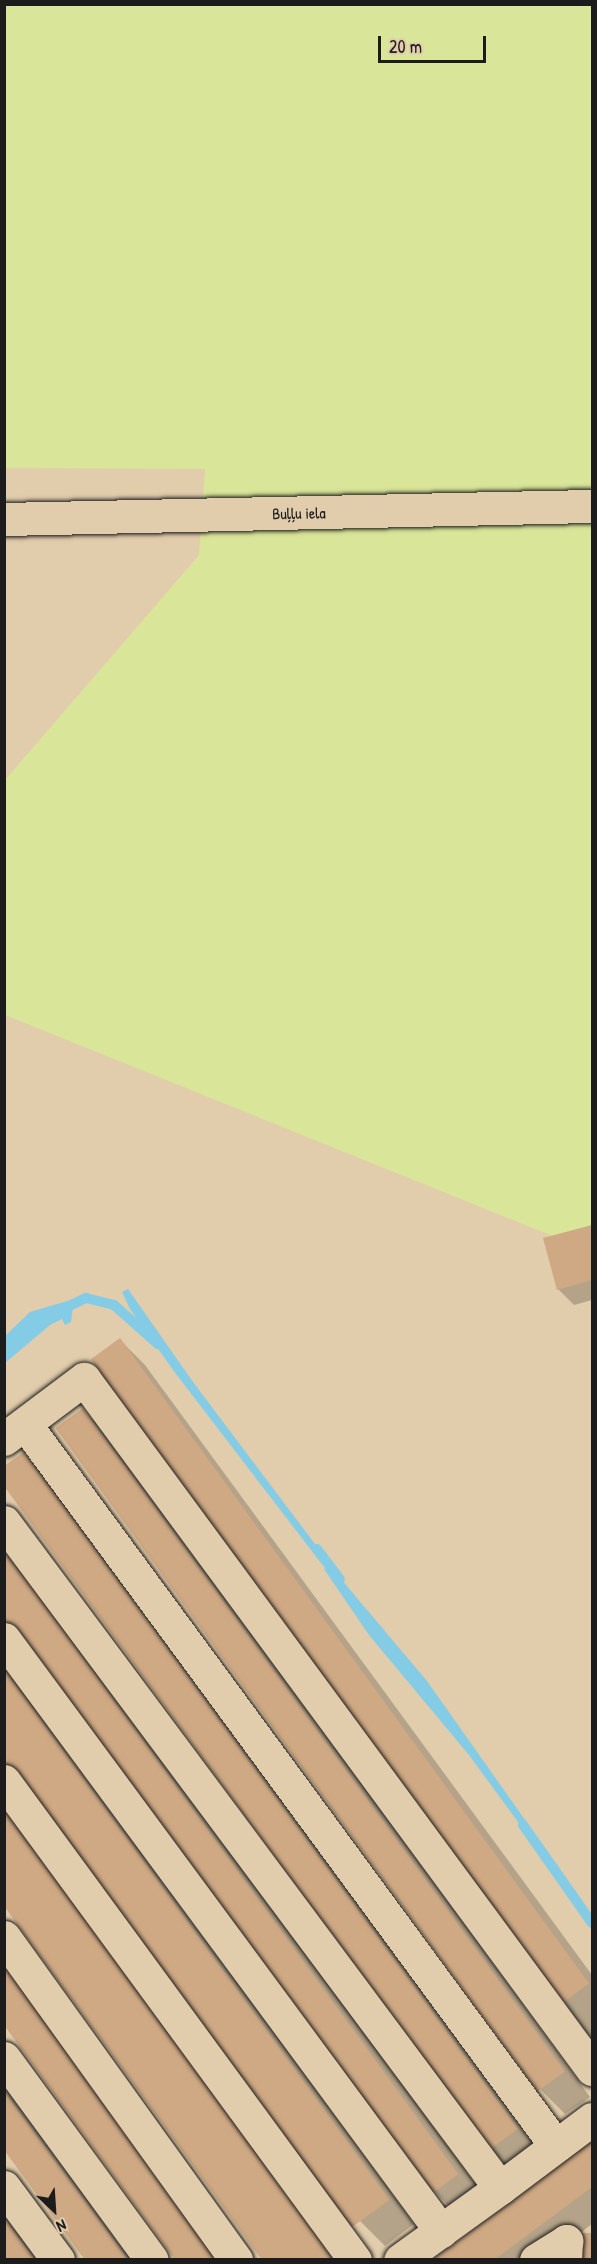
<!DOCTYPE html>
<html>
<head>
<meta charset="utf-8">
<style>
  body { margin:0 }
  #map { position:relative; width:597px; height:2264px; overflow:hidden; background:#e1ccab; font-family:"Patrick Hand",sans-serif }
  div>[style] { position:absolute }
  .green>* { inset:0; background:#d9e598 }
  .water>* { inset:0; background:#84cce5 }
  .shadow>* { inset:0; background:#0003 }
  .stream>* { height:10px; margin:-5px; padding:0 5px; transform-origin:5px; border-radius:5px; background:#84cce5 }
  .building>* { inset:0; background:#cfa983; transform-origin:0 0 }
  .roads { filter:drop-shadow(0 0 2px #1c1c1c) drop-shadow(0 0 2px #1c1c1c) }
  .minor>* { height:33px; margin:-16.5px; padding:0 16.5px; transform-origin:16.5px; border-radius:16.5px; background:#e1ccab }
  span { translate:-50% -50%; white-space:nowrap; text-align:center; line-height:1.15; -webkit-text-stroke:5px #e1ccab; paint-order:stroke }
  .street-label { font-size:16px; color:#1c1c1c }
  .frame { position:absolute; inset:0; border:6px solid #1c1c1c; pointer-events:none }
  .north { position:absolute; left:24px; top:2180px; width:60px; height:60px; -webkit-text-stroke:4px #e1ccab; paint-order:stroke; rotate:155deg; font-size:16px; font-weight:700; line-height:24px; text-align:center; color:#1c1c1c }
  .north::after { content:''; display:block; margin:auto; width:21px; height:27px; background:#1c1c1c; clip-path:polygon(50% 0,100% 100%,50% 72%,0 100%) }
  .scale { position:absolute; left:378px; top:36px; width:108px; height:27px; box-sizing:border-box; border:3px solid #1c1c1c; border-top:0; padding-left:8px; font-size:18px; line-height:21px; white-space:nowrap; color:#1c1c1c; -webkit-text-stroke:4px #e1ccab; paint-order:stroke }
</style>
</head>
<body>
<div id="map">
  <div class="green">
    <i style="clip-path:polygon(5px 5px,592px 5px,592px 1252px,5px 1015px,5px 780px,199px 555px,205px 469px,5px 468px)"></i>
  </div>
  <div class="water">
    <i style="clip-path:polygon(128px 1289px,193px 1382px,327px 1560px,321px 1563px,173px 1370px,130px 1309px,122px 1292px)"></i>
    <i style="clip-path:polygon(74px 1299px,71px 1322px,65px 1325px,62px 1319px,50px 1325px,5px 1363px,5px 1336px,30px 1312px)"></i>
    <i style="clip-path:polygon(330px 1566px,427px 1681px,535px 1834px,529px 1837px,469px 1755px,369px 1635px,324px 1569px)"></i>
  </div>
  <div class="shadow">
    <i style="clip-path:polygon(592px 1227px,592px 1300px,574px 1305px,558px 1289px,545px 1240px)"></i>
    <i style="clip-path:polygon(120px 1340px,145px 1365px,592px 1975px,592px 2040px,94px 1359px)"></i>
    <i style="clip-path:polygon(83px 1410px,108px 1435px,590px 2097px,565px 2114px,540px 2089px)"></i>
    <i style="clip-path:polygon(24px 1454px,49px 1479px,542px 2155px,515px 2174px,490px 2149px)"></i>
    <i style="clip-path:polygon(4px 1542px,485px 2197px,459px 2216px,434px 2191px,4px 1605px)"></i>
    <i style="clip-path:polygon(4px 1662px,414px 2224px,385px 2246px,360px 2221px,4px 1732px)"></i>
    <i style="clip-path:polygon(4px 1904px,352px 2260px,264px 2260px)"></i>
    <i style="clip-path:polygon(4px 2086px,133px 2260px,87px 2260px,4px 2147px)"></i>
    <i style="clip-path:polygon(592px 2143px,592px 2224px,544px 2260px,434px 2260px)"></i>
    <i style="clip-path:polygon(4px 2212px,40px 2260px,4px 2260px)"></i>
  </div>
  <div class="stream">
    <i style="left:61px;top:1310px;width:28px;rotate:-26deg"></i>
    <i style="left:86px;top:1298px;width:29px;rotate:14deg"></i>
    <i style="left:114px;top:1305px;width:59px;rotate:41.6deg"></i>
    <i style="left:317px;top:1549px;width:38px;rotate:53deg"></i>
    <i style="left:523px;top:1825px;width:120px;rotate:54.9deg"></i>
  </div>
  <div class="building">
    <i style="clip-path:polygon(592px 1225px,592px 1280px,557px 1290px,543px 1238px)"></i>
    <i style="left:120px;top:1338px;width:798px;height:36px;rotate:54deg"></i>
    <i style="left:83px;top:1408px;width:820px;height:34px;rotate:54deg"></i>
    <i style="clip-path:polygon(24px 1452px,518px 2129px,489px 2150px,4px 1486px,4px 1466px)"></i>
    <i style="left:4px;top:1549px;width:773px;height:59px;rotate:54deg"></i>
    <i style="left:4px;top:1669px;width:656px;height:65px;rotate:54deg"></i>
    <i style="clip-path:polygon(4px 1791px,339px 2249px,325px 2260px,262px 2260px,4px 1906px)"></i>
    <i style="clip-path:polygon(4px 1963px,221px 2260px,175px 2260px,4px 2025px)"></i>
    <i style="clip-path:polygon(4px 2092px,128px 2260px,85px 2260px,4px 2150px)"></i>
    <i style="clip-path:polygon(592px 2141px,592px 2187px,494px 2260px,432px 2260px)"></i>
    <i style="clip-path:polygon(4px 2218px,35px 2260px,4px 2260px)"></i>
    <i style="left:581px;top:2233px;width:11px;height:27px"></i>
  </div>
  <div class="roads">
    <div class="minor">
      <i style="left:4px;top:519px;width:588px;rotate:-1.27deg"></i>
      <i style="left:25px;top:1424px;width:896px;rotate:53.67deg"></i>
      <i style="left:4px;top:1439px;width:100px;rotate:-36.9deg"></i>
      <i style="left:84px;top:1379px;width:857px;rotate:53.64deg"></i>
      <i style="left:4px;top:1522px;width:830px;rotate:53.32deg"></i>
      <i style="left:500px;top:2188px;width:123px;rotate:144.2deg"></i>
      <i style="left:4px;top:1639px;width:736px;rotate:53.57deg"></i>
      <i style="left:4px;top:1781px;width:594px;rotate:53.77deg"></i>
      <i style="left:4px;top:1937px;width:398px;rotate:54.3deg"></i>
      <i style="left:4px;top:2058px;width:250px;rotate:53.8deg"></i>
      <i style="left:4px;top:2187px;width:91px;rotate:53.5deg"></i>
      <i style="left:500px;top:2188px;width:115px;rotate:-36.9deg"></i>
      <i style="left:536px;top:2260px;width:36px;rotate:-32deg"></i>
      <i style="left:566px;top:2241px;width:19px;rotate:93deg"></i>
    </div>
  </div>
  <div class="street-label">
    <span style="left:299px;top:513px;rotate:-1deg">Buļļu iela</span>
  </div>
  <div class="frame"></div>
  <div class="north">N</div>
  <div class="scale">20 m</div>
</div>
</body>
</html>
